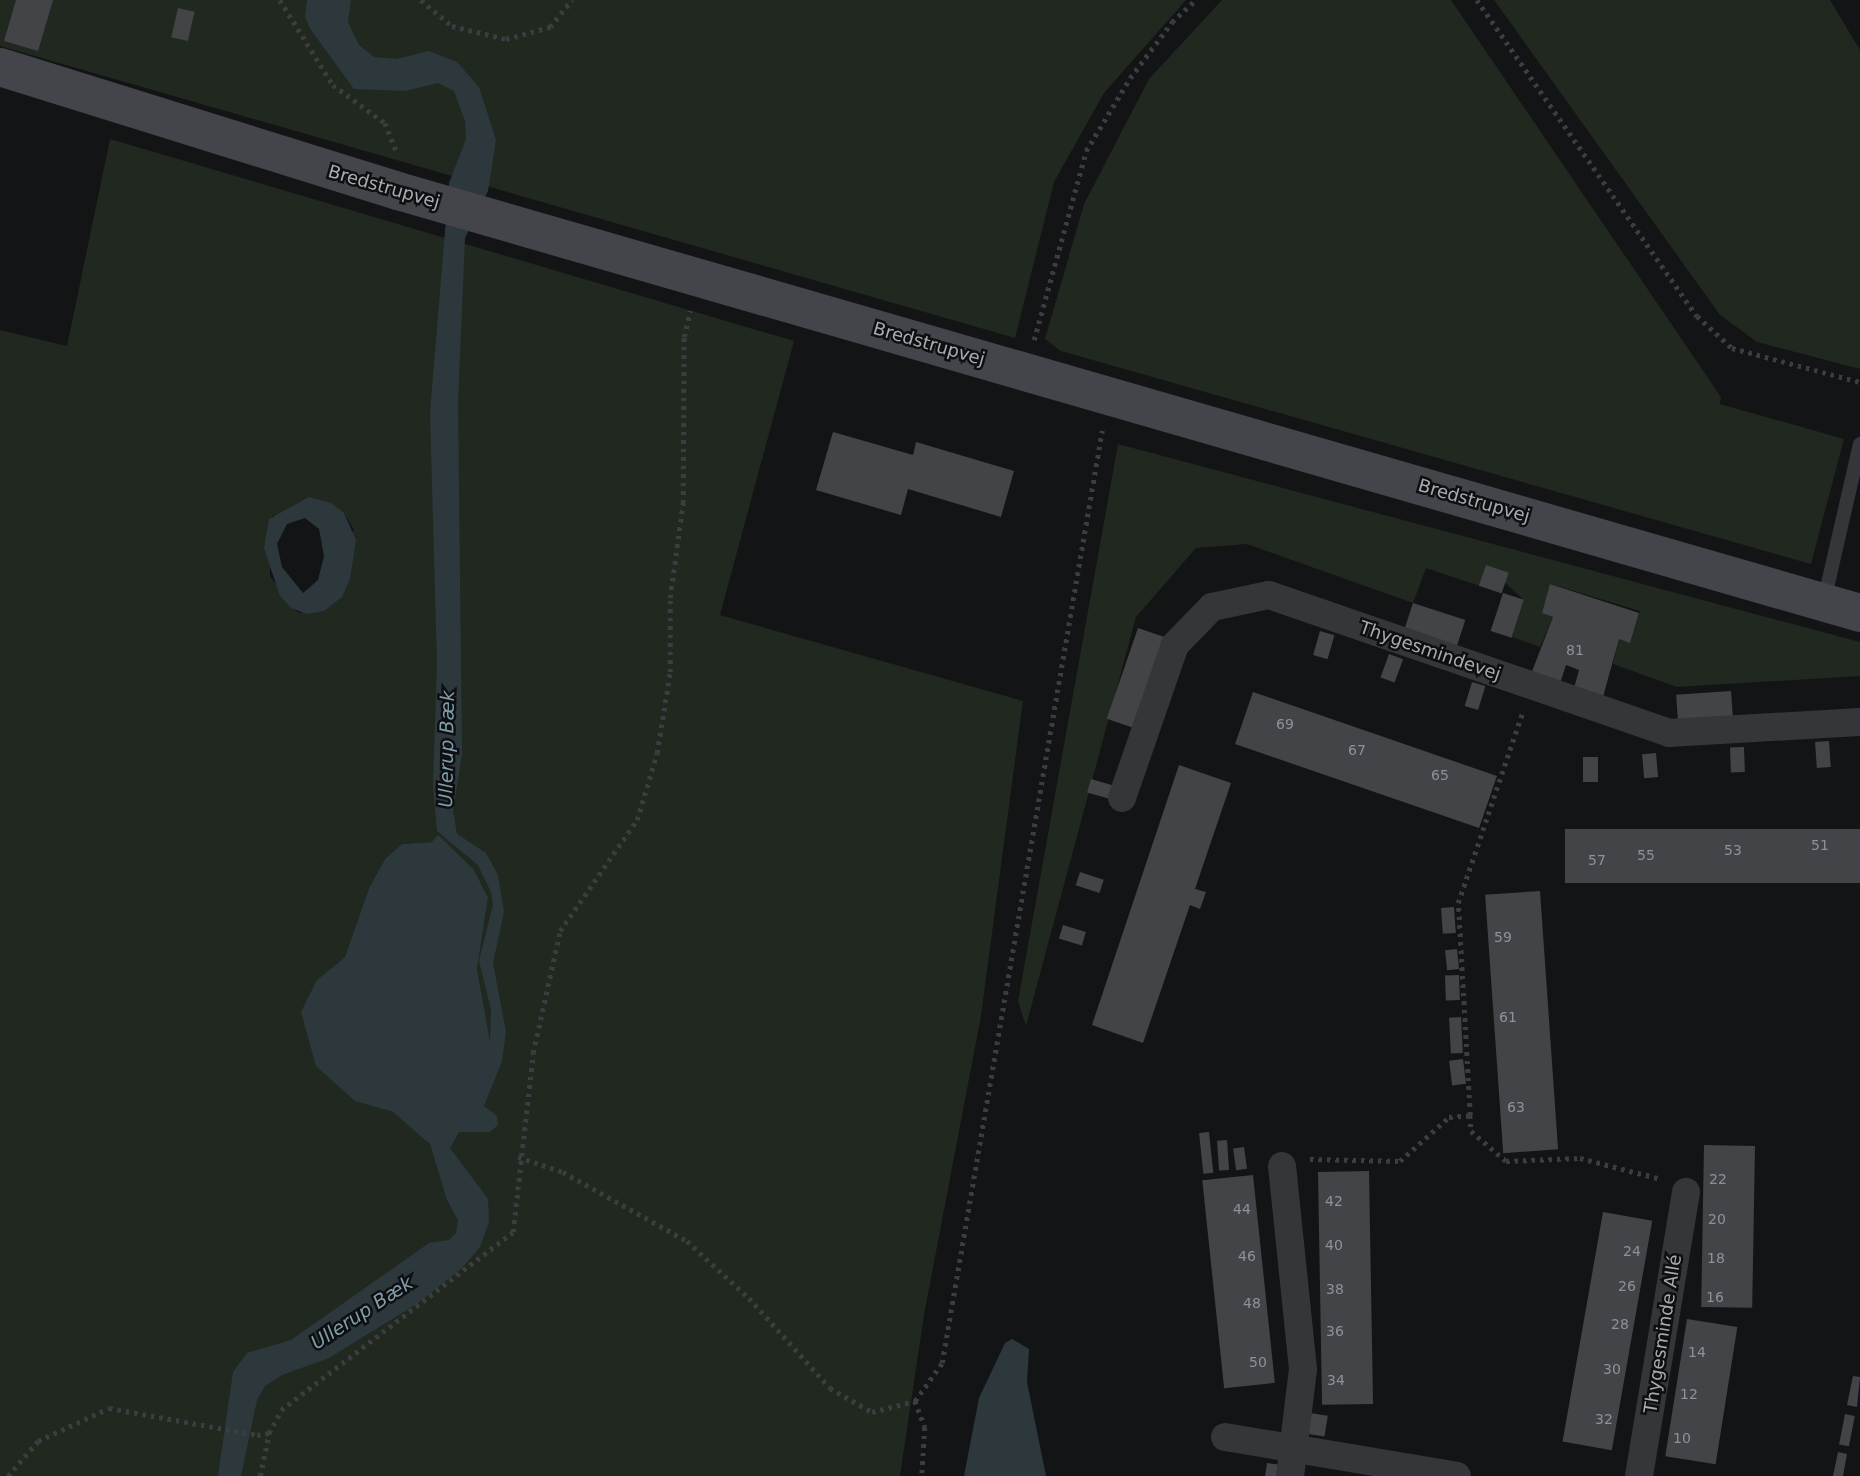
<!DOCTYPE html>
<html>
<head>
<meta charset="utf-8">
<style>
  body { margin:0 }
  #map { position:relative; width:1860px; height:1476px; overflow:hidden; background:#131415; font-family:"DejaVu Sans",sans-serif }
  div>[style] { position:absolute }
  .green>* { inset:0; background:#202820 }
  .water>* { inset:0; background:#2d383d }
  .building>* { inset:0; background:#434448; transform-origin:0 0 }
  .path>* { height:4.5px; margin-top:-2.25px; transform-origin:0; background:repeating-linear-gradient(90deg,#3b3d41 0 3.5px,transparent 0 8.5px) }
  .lane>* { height:14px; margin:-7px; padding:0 7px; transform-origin:7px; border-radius:7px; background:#35363a }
  .street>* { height:28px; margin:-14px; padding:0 14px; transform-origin:14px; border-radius:14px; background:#35363a }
  .secondary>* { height:38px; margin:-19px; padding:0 19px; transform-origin:19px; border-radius:19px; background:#43454a }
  span { translate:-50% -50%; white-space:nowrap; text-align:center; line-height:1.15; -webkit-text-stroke:5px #0f0f10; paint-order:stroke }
  .number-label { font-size:14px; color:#8d929a }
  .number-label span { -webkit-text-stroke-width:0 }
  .street-label { font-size:18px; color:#a6acb5 }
  .water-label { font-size:19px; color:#7e9eaf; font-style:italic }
</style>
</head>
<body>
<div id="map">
  <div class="green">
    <i style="clip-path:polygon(0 0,1186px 0,1104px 93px,1054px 182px,1015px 338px,0 46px)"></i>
    <i style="clip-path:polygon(1222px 0,1451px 0,1721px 397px,1720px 404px,1844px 439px,1811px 564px,1061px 351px,1045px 339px,1084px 204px,1149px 79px)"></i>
    <i style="clip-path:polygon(1494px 0,1830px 0,1860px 50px,1860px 369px,1757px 342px,1720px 315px)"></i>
    <i style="clip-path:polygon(evenodd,110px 139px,794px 341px,720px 615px,1023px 701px,981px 1016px,924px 1315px,900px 1476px,0 1476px,0 330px,67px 346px,110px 139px,344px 513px,354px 530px,301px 613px,296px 611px,270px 576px,272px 516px,344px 513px,110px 139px,432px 842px,488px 898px,477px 969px,490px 1049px,440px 1156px,418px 1130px,393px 1112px,355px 1101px,317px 980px,345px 957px,369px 888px,385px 859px,402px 844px,432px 842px)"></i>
    <i style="clip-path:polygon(1118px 444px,1860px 642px,1860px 676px,1677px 687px,1613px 664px,1619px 639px,1630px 642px,1640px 611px,1551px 584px,1542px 613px,1553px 617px,1540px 647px,1512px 637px,1524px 600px,1487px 566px,1480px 586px,1426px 568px,1413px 603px,1247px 544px,1196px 548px,1136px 617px,1026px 1026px,1018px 1001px)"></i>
  </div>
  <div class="water">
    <i style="clip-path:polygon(307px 0,351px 0,348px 22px,359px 45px,374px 57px,397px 59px,429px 51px,457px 62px,479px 87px,496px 140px,488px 191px,465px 238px,458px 402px,462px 754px,453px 811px,457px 834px,486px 853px,498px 875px,504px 912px,493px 963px,506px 1032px,502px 1061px,484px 1106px,497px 1116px,498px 1125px,490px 1132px,459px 1132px,450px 1148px,488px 1199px,489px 1222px,480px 1247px,462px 1268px,418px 1303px,329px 1358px,282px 1375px,265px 1386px,257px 1400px,241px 1476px,218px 1476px,233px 1372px,247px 1353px,291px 1340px,429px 1243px,449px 1240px,456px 1233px,458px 1220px,447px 1200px,430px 1144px,393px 1112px,355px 1101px,316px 1066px,301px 1012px,317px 980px,345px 957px,369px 888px,385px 859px,402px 844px,432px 842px,438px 835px,474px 870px,488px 898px,477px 969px,490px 1042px,491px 1010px,479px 961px,493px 905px,491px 892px,478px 865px,437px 831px,433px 787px,437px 664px,430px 413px,449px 183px,466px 139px,465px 121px,454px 91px,438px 83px,405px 91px,354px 89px,311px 30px,305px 17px)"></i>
    <i style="clip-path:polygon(evenodd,309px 497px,331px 503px,344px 513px,356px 540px,350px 579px,342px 597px,324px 611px,307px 614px,291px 608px,280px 596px,264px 548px,269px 519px,309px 497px,305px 518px,319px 529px,324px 556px,318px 580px,303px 593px,282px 567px,277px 544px,287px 524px,305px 518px)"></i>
    <i style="clip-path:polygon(1012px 1339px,1029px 1349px,1027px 1382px,1046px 1476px,964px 1476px,979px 1398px,1005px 1343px)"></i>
  </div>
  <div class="building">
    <i style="clip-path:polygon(16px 0,53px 0,38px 51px,4px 41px)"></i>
    <i style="left:178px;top:8px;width:17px;height:30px;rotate:13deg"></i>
    <i style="clip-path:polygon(833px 432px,913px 455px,916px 442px,1014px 471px,1001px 517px,908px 489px,901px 515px,816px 490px)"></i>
    <i style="left:1486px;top:565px;width:24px;height:22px;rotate:19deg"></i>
    <i style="clip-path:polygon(1550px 584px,1639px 613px,1630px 643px,1619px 639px,1603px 697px,1574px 688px,1579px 670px,1566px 665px,1560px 683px,1531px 674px,1553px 617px,1542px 613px)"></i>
    <i style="left:1503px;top:593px;width:22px;height:40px;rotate:18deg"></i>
    <i style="left:1413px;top:603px;width:55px;height:31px;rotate:18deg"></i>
    <i style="left:1138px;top:628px;width:31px;height:96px;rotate:19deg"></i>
    <i style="left:1320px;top:631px;width:15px;height:25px;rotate:16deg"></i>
    <i style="left:1389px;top:654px;width:15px;height:25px;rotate:20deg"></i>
    <i style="left:1472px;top:682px;width:14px;height:25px;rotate:17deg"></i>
    <i style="left:1731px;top:691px;width:31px;height:55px;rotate:86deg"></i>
    <i style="left:1253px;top:692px;width:258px;height:55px;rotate:19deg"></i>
    <i style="left:1829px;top:741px;width:26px;height:14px;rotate:86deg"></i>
    <i style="left:1744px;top:747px;width:25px;height:14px;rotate:88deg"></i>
    <i style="left:1656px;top:753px;width:24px;height:14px;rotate:85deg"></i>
    <i style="left:1583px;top:757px;width:15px;height:25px"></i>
    <i style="clip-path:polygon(1179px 765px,1231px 783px,1195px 889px,1206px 892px,1200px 909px,1190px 905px,1143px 1043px,1092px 1025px)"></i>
    <i style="left:1091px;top:779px;width:25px;height:14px;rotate:16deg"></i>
    <i style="left:1860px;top:829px;width:54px;height:295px;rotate:90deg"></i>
    <i style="left:1080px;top:872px;width:25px;height:14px;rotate:18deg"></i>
    <i style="left:1540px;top:891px;width:259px;height:55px;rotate:86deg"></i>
    <i style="left:1454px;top:907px;width:26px;height:13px;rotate:86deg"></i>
    <i style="left:1063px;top:925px;width:24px;height:14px;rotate:17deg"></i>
    <i style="left:1457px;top:949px;width:20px;height:12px;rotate:84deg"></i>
    <i style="left:1459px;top:975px;width:25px;height:14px;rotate:88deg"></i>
    <i style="left:1461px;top:1017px;width:36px;height:12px;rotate:87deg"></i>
    <i style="left:1463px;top:1059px;width:25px;height:14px;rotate:83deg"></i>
    <i style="left:1209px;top:1132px;width:41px;height:10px;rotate:84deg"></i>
    <i style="left:1227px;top:1140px;width:30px;height:10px;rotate:86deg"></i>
    <i style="left:1704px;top:1145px;width:51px;height:162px;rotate:1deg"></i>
    <i style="left:1244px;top:1147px;width:22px;height:11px;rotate:82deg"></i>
    <i style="left:1369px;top:1171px;width:233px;height:51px;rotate:89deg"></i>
    <i style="left:1253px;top:1175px;width:209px;height:51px;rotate:84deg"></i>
    <i style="left:1603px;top:1212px;width:50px;height:233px;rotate:10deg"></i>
    <i style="left:1687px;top:1319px;width:51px;height:139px;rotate:9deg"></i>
    <i style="clip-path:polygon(1853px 1376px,1860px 1377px,1857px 1407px,1847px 1405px)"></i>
    <i style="left:1310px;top:1413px;width:18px;height:21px;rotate:9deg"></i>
    <i style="left:1845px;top:1414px;width:10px;height:31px;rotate:11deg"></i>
    <i style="clip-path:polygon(1838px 1452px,1847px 1454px,1843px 1476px,1833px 1476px)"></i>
    <i style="clip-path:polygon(1267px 1463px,1283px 1465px,1281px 1476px,1265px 1476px)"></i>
  </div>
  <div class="path">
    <i style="left:280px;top:0;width:100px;rotate:58.1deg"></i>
    <i style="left:333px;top:85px;width:64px;rotate:36.2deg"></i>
    <i style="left:385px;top:123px;width:32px;rotate:68deg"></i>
    <i style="left:421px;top:0;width:40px;rotate:40deg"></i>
    <i style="left:452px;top:26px;width:56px;rotate:13.5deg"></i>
    <i style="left:506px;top:39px;width:46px;rotate:-15.3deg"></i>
    <i style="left:550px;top:27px;width:35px;rotate:-51deg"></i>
    <i style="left:1477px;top:0;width:385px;rotate:55.2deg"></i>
    <i style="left:1697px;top:316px;width:47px;rotate:42.4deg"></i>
    <i style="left:1732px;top:348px;width:132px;rotate:14.9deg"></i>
    <i style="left:1034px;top:340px;width:196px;rotate:-74.6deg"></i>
    <i style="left:1086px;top:151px;width:85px;rotate:-58.9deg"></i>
    <i style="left:1130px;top:78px;width:70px;rotate:-53.1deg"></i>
    <i style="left:1172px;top:22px;width:33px;rotate:-43deg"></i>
    <i style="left:1470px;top:1115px;width:212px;rotate:-93.2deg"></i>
    <i style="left:1458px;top:903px;width:200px;rotate:-71.3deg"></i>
    <i style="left:518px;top:1157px;width:47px;rotate:18.4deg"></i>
    <i style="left:563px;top:1172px;width:142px;rotate:29.1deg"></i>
    <i style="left:687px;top:1241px;width:84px;rotate:42.6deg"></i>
    <i style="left:749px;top:1298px;width:121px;rotate:48deg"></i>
    <i style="left:830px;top:1388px;width:48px;rotate:29.7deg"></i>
    <i style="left:872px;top:1412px;width:44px;rotate:-14.3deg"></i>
    <i style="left:915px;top:1401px;width:47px;rotate:-54.6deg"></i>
    <i style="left:942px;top:1363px;width:946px;rotate:-80.26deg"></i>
    <i style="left:1310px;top:1159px;width:90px;rotate:1.3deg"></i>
    <i style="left:1400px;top:1161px;width:66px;rotate:-41.9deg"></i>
    <i style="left:1449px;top:1117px;width:21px;rotate:-5deg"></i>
    <i style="left:1470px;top:1115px;width:16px;rotate:86deg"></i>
    <i style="left:1471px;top:1131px;width:46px;rotate:40.6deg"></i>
    <i style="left:1506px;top:1161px;width:74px;rotate:-2.3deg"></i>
    <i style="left:1580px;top:1158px;width:84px;rotate:14.5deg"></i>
    <i style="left:915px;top:1401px;width:28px;rotate:69deg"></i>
    <i style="left:925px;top:1427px;width:49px;rotate:93.5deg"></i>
    <i style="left:8px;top:1476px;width:46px;rotate:-49.4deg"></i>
    <i style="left:38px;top:1441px;width:78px;rotate:-24.9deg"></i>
    <i style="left:109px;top:1408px;width:150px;rotate:10.3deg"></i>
    <i style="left:257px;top:1435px;width:12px;rotate:-9deg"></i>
    <i style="left:269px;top:1433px;width:26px;rotate:-62deg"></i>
    <i style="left:281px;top:1410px;width:292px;rotate:-37.5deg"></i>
    <i style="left:513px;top:1232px;width:180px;rotate:-83.6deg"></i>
    <i style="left:533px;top:1053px;width:125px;rotate:-77.5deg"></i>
    <i style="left:560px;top:931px;width:135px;rotate:-55.3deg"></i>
    <i style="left:637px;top:820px;width:70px;rotate:-73.4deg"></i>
    <i style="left:657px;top:753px;width:82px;rotate:-80.9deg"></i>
    <i style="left:670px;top:672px;width:74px;rotate:-90deg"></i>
    <i style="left:670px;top:598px;width:96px;rotate:-82.2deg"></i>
    <i style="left:683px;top:503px;width:166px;rotate:-89.7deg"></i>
    <i style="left:684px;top:337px;width:27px;rotate:-77deg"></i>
    <i style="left:260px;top:1476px;width:44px;rotate:-78.2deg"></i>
  </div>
  <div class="lane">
    <i style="left:1824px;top:601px;width:161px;rotate:-77.1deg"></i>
  </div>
  <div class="street">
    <i style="left:1122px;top:798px;width:162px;rotate:-70.9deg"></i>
    <i style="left:1175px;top:645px;width:53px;rotate:-45.8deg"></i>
    <i style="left:1212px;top:607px;width:58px;rotate:-11.9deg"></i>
    <i style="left:1269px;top:595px;width:423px;rotate:19deg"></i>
    <i style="left:1669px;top:733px;width:191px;rotate:-3.3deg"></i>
    <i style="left:1282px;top:1166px;width:204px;rotate:84.1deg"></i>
    <i style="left:1303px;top:1369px;width:108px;rotate:96.9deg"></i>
    <i style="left:1225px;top:1437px;width:235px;rotate:9.5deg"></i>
    <i style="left:1639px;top:1476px;width:288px;rotate:-80.6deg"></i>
  </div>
  <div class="secondary">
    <i style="left:0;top:67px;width:417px;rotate:17.3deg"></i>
    <i style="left:398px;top:191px;width:1522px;rotate:16.1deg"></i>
  </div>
  <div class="number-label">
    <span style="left:1575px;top:650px">81</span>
    <span style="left:1285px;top:724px">69</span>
    <span style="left:1357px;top:750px">67</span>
    <span style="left:1440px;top:775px">65</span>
    <span style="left:1820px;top:845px">51</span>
    <span style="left:1733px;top:850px">53</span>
    <span style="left:1646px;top:855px">55</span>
    <span style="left:1597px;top:860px">57</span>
    <span style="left:1503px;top:937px">59</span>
    <span style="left:1508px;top:1017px">61</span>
    <span style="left:1516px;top:1107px">63</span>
    <span style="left:1718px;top:1179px">22</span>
    <span style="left:1334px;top:1201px">42</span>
    <span style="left:1242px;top:1209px">44</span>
    <span style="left:1717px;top:1219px">20</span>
    <span style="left:1334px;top:1245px">40</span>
    <span style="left:1632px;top:1251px">24</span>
    <span style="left:1247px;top:1256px">46</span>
    <span style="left:1716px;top:1258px">18</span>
    <span style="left:1627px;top:1286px">26</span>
    <span style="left:1335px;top:1289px">38</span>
    <span style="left:1715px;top:1297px">16</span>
    <span style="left:1252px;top:1303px">48</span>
    <span style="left:1620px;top:1324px">28</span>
    <span style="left:1335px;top:1331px">36</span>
    <span style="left:1697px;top:1352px">14</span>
    <span style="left:1258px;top:1362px">50</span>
    <span style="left:1612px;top:1369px">30</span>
    <span style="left:1336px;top:1380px">34</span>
    <span style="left:1689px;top:1394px">12</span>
    <span style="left:1604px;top:1419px">32</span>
    <span style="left:1682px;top:1438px">10</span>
  </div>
  <div class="street-label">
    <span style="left:384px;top:187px;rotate:16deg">Bredstrupvej</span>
    <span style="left:929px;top:344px;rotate:16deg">Bredstrupvej</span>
    <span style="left:1474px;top:501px;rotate:16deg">Bredstrupvej</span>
    <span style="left:1430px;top:651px;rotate:19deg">Thygesmindevej</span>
    <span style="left:1663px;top:1334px;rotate:-81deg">Thygesminde Allé</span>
  </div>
  <div class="water-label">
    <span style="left:447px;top:749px;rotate:-89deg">Ullerup Bæk</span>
    <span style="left:362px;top:1313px;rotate:-33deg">Ullerup Bæk</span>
  </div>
</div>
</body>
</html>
